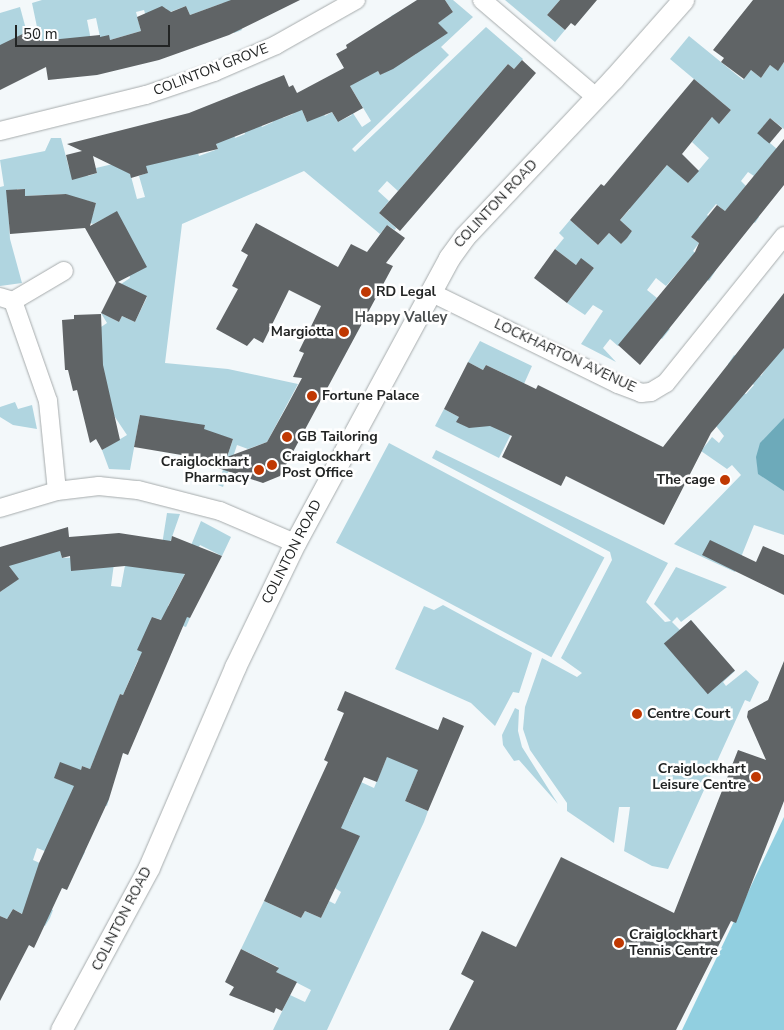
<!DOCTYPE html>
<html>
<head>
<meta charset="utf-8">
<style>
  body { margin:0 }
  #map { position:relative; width:784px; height:1030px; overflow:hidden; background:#f3f8fa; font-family:"Nunito Sans",sans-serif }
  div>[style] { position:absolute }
  .green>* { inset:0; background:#b0d5e0; transform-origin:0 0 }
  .forest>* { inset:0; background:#91cfe0 }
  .water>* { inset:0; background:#6daaba }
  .building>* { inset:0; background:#606466; transform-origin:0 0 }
  .roads { filter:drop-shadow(0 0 1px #a6abac) drop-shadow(0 0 1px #a6abac) }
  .minor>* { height:18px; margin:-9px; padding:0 9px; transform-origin:9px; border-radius:9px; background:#fff }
  .tertiary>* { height:21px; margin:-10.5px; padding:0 10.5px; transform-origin:10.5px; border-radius:10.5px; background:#fff }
  .dots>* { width:14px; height:14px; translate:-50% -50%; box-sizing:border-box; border:2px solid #fff; border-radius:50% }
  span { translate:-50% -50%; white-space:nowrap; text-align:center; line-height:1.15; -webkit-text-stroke:5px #fff; paint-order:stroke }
  .street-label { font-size:14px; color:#222424 }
  .poi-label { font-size:14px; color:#222424; font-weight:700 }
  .left { translate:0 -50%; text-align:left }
  .right { translate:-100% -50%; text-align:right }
  .neighbourhood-label { font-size:15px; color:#4a4e4f; font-weight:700 }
  .scale { position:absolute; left:15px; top:25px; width:155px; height:22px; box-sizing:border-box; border:2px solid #222424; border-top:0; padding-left:6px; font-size:15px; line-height:18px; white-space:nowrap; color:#222424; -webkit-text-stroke:4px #fff; paint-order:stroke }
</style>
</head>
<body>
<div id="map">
  <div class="green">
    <i style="clip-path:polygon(42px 0,239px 0,238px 18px,242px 30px,234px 33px,223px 3px,190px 15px,186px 6px,170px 12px,169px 16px,166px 8px,158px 8px,152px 36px,144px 10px,136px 12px,141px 31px,110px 40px,100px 37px,96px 18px,87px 20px,96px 65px,63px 50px,61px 39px,42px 41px,41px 27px,37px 27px,32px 3px)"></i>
    <i style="clip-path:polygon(445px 0,453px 0,473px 17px,441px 47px,449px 55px,352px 149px,355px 152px,486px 27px,523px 59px,514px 69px,508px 64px,398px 191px,387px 181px,378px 191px,389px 201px,379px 213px,396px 228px,395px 230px,387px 225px,380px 234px,304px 171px,182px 224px,165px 363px,228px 369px,298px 384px,267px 442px,248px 449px,237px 445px,223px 487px,218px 485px,233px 439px,140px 415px,130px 470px,109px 469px,102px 450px,127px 435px,86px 374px,101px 327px,107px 323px,101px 313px,119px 322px,122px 316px,135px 322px,147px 297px,121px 284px,130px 278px,117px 212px,93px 224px,90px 223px,96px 203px,85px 200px,69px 218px,67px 194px,25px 196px,25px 189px,17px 189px,18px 205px,8px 206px,10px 239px,22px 283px,0 286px,0 187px,4px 186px,0 160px,45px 151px,51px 138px,61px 138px,69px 168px,79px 166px,87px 170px,88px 176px,97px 173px,96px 168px,117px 163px,128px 165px,137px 199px,145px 197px,139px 176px,147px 173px,143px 156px,188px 124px,199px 156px,218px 149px,215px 141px,233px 131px,235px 138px,245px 134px,243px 128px,251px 103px,262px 127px,273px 122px,270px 116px,280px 111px,283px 118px,293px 114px,299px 103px,307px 122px,310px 90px,325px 116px,332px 112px,338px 122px,352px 115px,347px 104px,362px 127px,371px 121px,350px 86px,375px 66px,380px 75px,416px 54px,391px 16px,399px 12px,433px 26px,453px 12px)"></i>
    <i style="clip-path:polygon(505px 0,560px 0,547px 15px,565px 30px,555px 42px)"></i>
    <i style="clip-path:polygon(20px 7px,27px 33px,0 56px,0 13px)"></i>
    <i style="clip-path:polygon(689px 36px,743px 80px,751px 70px,761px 78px,770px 65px,778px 70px,784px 62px,784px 129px,770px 118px,758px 133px,777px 149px,754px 176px,748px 172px,741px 181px,746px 186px,736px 198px,759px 217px,755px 223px,732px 204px,725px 211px,716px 204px,707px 215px,716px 222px,691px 237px,699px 243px,693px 251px,716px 270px,709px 281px,686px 263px,666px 286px,656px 278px,647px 290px,657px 298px,647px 310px,670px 329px,662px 339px,639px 320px,618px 346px,610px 339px,603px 348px,616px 362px,581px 344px,603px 311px,593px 305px,585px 315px,567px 303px,594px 268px,581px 259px,576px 265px,555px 249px,564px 238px,559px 233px,570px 220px,598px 245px,609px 233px,621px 244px,632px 231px,620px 220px,630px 209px,618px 199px,638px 177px,649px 186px,669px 163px,690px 163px,679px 175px,688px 183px,709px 158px,692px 142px,712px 117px,720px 123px,731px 110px,670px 59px)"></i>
    <i style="clip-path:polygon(480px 341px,532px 366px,519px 395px,519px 418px,499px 458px,435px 426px,444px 409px,459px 417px,457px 422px,468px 427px,509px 376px,486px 365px,483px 370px,468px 362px)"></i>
    <i style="clip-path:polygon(784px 341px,784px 535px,754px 525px,735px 572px,674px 544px,741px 475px,732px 465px,727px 469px,701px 451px,712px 437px,719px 443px,724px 436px,716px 426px,743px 393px,746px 394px,754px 385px,728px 364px,734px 355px,761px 376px)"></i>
    <i style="clip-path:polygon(15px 402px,18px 409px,32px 405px,37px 429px,13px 425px,0 417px,0 407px)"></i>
    <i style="left:389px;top:443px;width:244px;height:113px;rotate:28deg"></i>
    <i style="clip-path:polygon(436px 450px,668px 563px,646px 602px,665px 622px,671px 621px,654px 604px,676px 567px,727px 587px,681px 622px,677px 617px,672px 622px,680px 630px,691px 620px,735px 671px,723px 682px,726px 686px,746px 670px,759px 682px,750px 702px,745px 700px,668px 869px,652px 866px,624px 851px,630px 807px,619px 807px,614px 843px,567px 811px,567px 803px,530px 750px,523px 729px,525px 707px,542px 658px,577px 677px,582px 673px,561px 658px,612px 560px,610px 552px,432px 458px)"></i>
    <i style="clip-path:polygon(167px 513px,180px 514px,166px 554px,185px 560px,201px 521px,231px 537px,222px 556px,200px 545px,168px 606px,190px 618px,186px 627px,152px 617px,167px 663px,138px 660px,123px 695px,120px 694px,100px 747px,102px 760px,95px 757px,90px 769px,82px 766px,81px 770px,55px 778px,109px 799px,107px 806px,89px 799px,52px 836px,85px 852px,81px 860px,52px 847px,50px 853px,37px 848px,33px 860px,42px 864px,41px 905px,53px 910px,50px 918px,45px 926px,13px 909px,7px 919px,0 916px,0 592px,18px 579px,1px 554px,60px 551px,62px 558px,115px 556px,111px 586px,121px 587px,126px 560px,158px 570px)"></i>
    <i style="clip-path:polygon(443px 605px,532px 653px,519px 693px,513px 692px,495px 726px,471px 703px,395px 669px,424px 606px,434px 610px)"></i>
    <i style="clip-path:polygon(515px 708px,519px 710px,518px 731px,522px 747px,558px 804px,519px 760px,514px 761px,503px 745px,502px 735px)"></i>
    <i style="clip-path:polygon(387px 757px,423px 759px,405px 801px,428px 811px,424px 822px,327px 1030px,273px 1030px,290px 995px,305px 1002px,311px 990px,276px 972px,278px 967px,241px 949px,264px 901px,301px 918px,305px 911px,321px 918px,329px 901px,335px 904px,341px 892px,335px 888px,359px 836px,341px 828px,335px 805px,349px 811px,354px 799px,326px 766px,374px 788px)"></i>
  </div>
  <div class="forest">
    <i style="clip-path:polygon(784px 817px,784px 1030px,682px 1030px)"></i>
  </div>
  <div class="water">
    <i style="clip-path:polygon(784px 418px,784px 491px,758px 474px,756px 457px,760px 443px)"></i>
  </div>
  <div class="building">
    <i style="clip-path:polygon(231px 0,300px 0,229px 35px,159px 60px,97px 75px,48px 80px,46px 67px,0 90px,0 45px,37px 27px,40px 41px,100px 35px,100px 37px,109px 35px,110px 40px,141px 31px,137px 17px,162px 6px,171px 12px,186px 6px,190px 15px)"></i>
    <i style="clip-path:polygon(417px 0,445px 0,453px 12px,438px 23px,448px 33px,393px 69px,380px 75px,378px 71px,350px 86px,363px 108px,338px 122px,332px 112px,307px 122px,302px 110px,216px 144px,218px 149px,146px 166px,148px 173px,131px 178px,130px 174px,93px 156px,97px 173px,72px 180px,66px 155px,82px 151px,67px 144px,189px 113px,284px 75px,289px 87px,293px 85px,297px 93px,344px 68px,336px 54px,347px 48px,346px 45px)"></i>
    <i style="clip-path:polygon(560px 0,597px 0,575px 26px,571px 23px,565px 30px,547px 15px)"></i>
    <i style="clip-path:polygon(753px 0,784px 0,784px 62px,778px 71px,770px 65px,761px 78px,751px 70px,744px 79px,721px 62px,724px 58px,713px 50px)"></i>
    <i style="clip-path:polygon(522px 60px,536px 73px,400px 231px,379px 213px,508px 64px,514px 69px)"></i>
    <i style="clip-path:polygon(694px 79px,731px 110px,719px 124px,712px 117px,682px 154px,699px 171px,688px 183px,667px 165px,620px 220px,632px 231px,627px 238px,621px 244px,609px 233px,598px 245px,570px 220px,601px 184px,604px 186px)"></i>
    <i style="left:770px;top:118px;width:16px;height:20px;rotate:40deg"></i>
    <i style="clip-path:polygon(784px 139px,784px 185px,640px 365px,618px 345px,695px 252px,699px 243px,691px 237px,717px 205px,725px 211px)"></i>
    <i style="clip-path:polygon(25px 189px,25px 196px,66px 194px,96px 203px,90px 226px,117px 211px,147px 267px,118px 282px,147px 296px,135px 322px,122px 316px,119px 322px,101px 313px,116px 283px,85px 228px,10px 234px,6px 190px)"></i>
    <i style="clip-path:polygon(256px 223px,338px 267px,351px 244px,367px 252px,387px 225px,405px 238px,386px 263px,393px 266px,280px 476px,263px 483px,209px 465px,217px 461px,134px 447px,140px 415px,205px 425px,204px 429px,233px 439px,227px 457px,267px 442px,287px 406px,302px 378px,293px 377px,304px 353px,299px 351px,321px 306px,289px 290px,263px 343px,254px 338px,247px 346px,216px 329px,238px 289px,232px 286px,248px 255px,241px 251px)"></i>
    <i style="clip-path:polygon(555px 249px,576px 265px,581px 258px,594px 268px,567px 303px,534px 278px)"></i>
    <i style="clip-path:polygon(784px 293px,784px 348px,711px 433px,664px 525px,566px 476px,561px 486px,502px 457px,512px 436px,490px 426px,469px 428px,456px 422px,459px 417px,444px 409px,468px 362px,483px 370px,486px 365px,536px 389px,538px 385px,663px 447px)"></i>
    <i style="clip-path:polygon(101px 314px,103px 365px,120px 440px,102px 450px,96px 439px,90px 443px,77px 390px,73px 391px,68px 370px,65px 370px,62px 320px,74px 319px,74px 315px)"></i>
    <i style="clip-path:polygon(68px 527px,69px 537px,119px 533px,171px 541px,172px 536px,222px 556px,190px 618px,187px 617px,128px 755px,123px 753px,109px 799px,67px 890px,62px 888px,34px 948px,29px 945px,0 1001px,0 916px,7px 919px,13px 909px,22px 914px,39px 863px,74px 786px,54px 778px,60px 762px,81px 770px,82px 766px,90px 769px,120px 694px,123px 695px,142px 652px,137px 650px,152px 617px,161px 620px,185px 574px,125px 566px,71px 571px,70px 556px,62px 558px,60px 551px,9px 566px,19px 579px,0 592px,0 547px)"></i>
    <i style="clip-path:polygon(710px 540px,756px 562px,763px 546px,784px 555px,784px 595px,702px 555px)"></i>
    <i style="left:691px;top:620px;width:67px;height:36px;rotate:49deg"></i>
    <i style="clip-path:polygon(784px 661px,784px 801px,736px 923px,731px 921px,676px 1030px,449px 1030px,474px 981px,461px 974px,482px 931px,516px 947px,561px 857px,674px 913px,738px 750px,766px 760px,747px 717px,748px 711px,768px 700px)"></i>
    <i style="clip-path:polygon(345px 691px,438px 730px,443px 717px,464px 726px,428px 811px,405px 801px,418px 770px,387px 757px,377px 782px,364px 777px,341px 828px,360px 836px,321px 918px,305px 911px,301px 918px,264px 901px,328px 762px,324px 760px,344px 713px,337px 710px)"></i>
    <i style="clip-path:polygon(241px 949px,279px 968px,276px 972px,297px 982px,282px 1011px,276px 1008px,274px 1013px,229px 995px,234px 987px,225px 982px)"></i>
  </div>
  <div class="roads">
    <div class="minor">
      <i style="left:482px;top:0;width:150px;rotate:40.4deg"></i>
      <i style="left:0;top:131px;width:150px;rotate:-13.9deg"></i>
      <i style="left:146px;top:95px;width:72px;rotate:-18.7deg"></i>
      <i style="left:214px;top:72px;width:68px;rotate:-23.5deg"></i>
      <i style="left:276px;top:45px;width:92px;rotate:-29.4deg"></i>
      <i style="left:430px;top:292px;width:209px;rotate:26.1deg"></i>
      <i style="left:618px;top:384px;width:25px;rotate:21deg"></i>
      <i style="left:641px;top:393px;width:10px;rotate:-6deg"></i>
      <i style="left:651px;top:392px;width:17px;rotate:-31deg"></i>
      <i style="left:666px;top:383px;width:189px;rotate:-51.2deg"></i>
      <i style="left:0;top:297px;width:14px;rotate:17deg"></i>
      <i style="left:13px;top:301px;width:59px;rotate:-30.5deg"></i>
      <i style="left:13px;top:301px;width:106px;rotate:70.7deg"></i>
      <i style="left:48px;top:401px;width:90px;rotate:84.3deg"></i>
      <i style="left:0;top:508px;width:59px;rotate:-16.6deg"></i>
      <i style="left:57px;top:491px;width:42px;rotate:-6.8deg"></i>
      <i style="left:99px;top:486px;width:39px;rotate:6deg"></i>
      <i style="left:138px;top:490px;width:85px;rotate:14.4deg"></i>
      <i style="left:220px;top:511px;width:82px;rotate:23.1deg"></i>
    </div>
    <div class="tertiary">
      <i style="left:61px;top:1030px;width:185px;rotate:-61.6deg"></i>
      <i style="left:149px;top:867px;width:218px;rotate:-66.7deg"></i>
      <i style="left:235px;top:667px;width:138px;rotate:-64.2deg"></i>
      <i style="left:295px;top:543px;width:324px;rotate:-61.6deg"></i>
      <i style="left:449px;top:258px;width:27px;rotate:-54deg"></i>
      <i style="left:465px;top:236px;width:216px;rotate:-46.7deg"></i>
      <i style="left:613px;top:79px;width:106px;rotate:-48.5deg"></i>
    </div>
  </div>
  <div class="dots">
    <i style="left:366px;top:292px;background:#c03802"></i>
    <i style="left:344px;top:332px;background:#c03802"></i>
    <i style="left:312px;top:396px;background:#c03802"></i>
    <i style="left:287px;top:437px;background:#c03802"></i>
    <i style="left:272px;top:465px;background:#c03802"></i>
    <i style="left:259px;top:470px;background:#c03802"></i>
    <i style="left:725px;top:480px;background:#c03802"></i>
    <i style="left:637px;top:714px;background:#c03802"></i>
    <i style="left:756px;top:777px;background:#c03802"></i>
    <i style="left:619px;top:943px;background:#c03802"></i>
  </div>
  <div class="street-label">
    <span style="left:211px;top:70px;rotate:-21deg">COLINTON GROVE</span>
    <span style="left:496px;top:204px;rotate:-47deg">COLINTON ROAD</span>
    <span style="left:565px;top:356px;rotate:25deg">LOCKHARTON AVENUE</span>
    <span style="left:292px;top:552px;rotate:-63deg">COLINTON ROAD</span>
    <span style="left:122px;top:919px;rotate:-63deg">COLINTON ROAD</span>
  </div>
  <div class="poi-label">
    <span class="left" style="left:376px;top:292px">RD Legal</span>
    <span class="right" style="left:334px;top:332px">Margiotta</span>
    <span class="left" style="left:322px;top:396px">Fortune Palace</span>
    <span class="left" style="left:297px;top:437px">GB Tailoring</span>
    <span class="left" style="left:282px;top:465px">Craiglockhart<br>Post Office</span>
    <span class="right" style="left:249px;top:470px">Craiglockhart<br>Pharmacy</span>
    <span class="right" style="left:715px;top:480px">The cage</span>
    <span class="left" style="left:647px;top:714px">Centre Court</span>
    <span class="right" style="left:746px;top:777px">Craiglockhart<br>Leisure Centre</span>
    <span class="left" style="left:629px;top:943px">Craiglockhart<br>Tennis Centre</span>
  </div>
  <div class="neighbourhood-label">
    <span style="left:401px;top:318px">Happy Valley</span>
  </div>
  <div class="scale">50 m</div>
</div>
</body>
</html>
